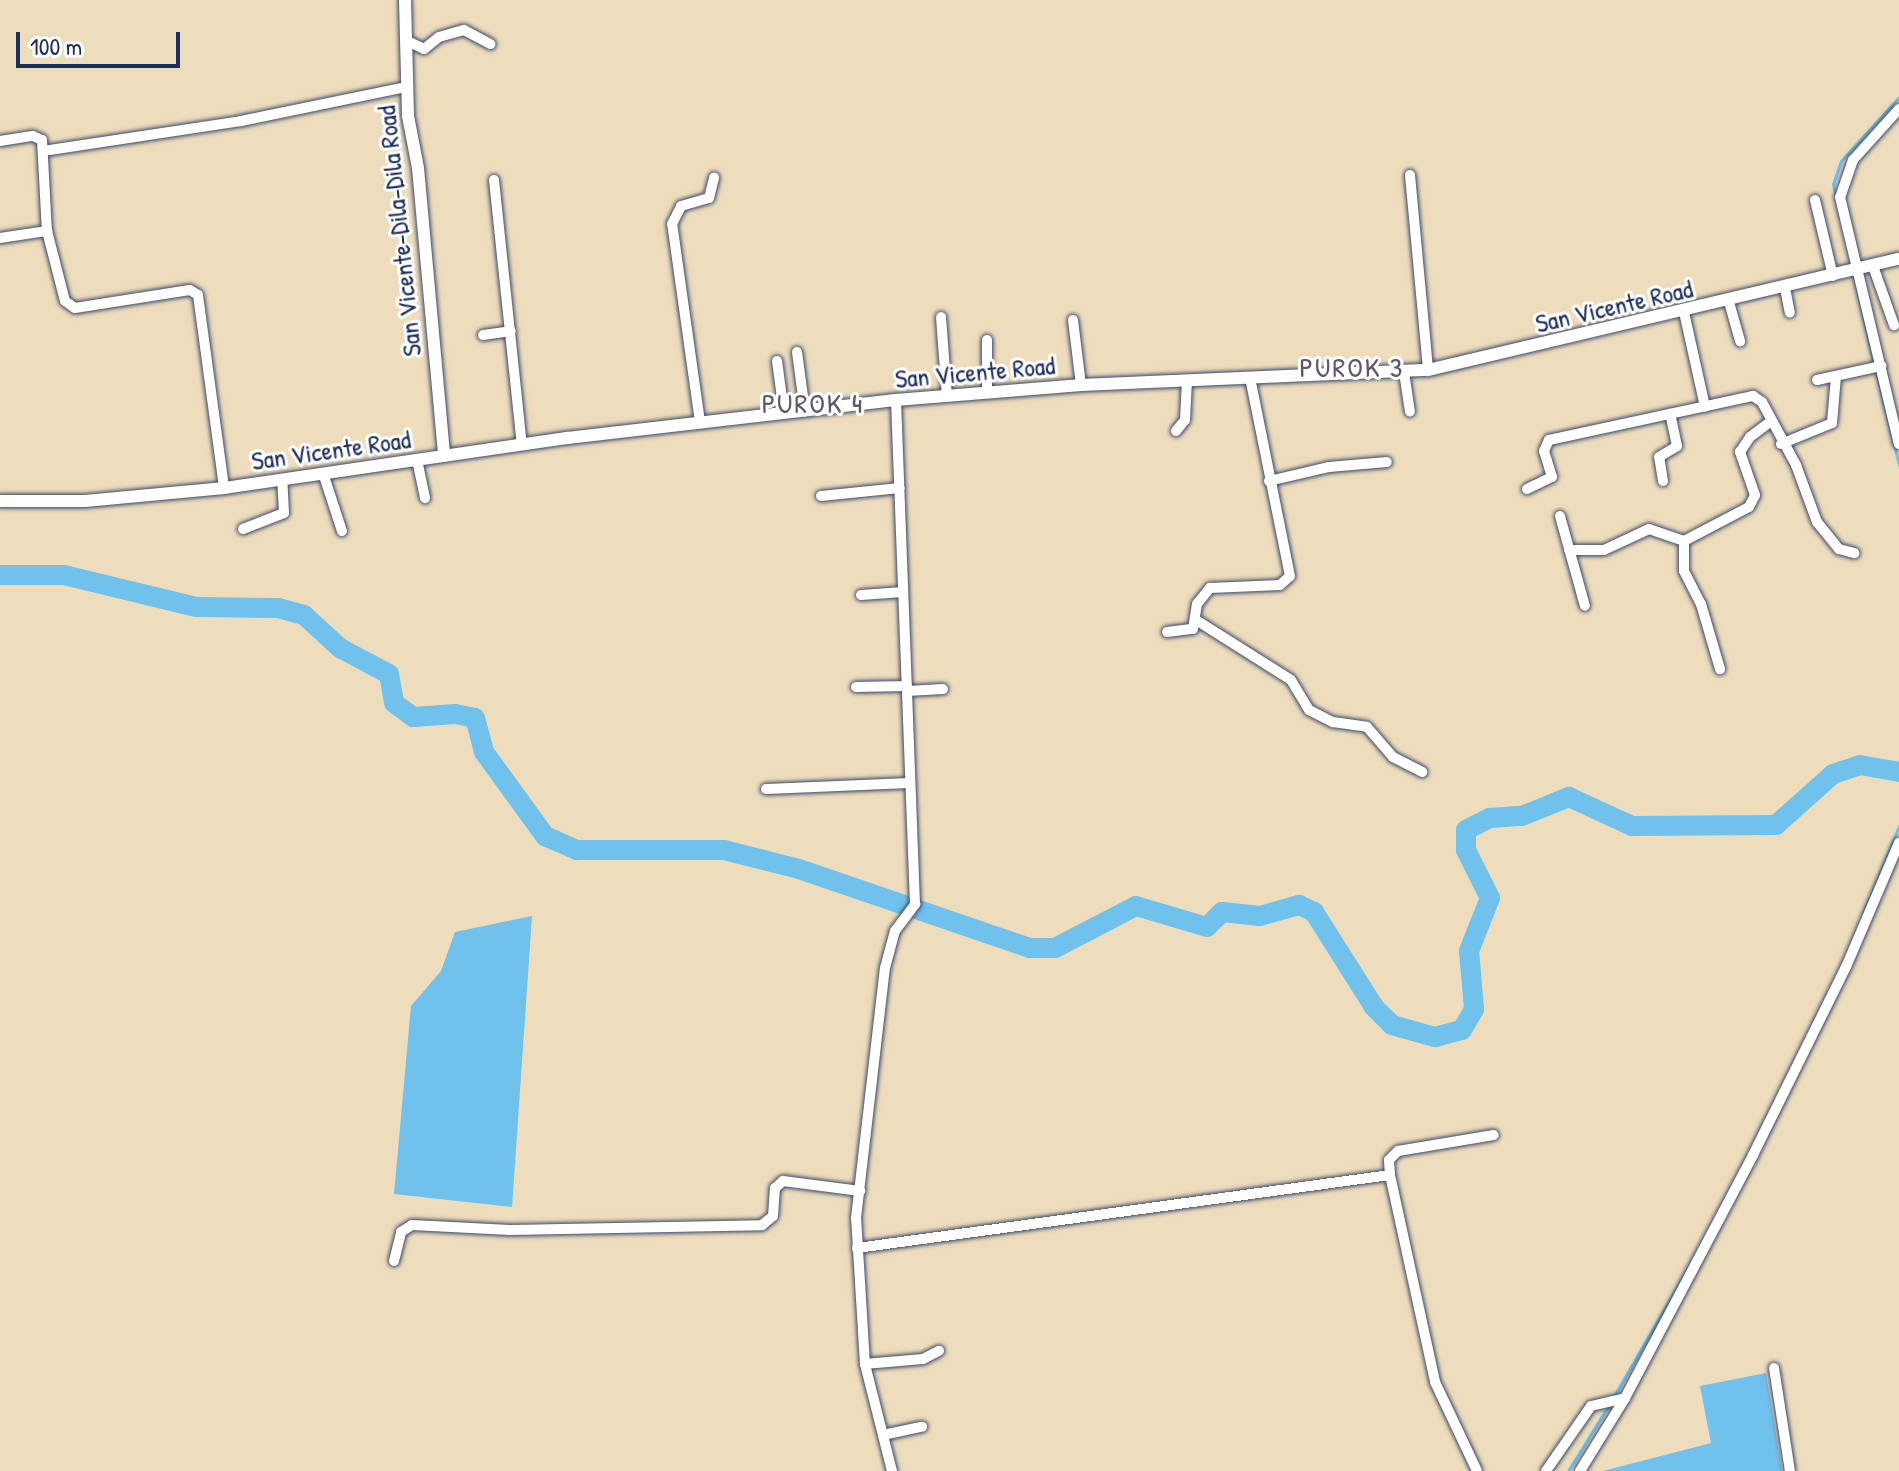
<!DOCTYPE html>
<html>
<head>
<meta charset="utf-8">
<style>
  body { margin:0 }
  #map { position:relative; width:1899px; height:1471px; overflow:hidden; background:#eeddbc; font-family:"Patrick Hand",sans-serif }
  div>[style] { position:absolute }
  .water>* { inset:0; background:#70c1ec }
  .stream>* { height:3px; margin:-1.5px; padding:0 1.5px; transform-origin:1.5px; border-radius:1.5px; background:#70c1ec }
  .river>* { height:20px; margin:-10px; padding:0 10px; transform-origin:10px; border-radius:10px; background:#70c1ec }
  .roads { filter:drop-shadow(0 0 2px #3b496c) drop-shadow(0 0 2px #3b496c) }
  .minor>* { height:10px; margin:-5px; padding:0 5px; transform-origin:5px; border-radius:5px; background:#fff }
  .tertiary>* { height:12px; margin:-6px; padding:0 6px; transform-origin:6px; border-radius:6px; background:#fff }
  span { translate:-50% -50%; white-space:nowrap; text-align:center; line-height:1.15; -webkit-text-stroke:6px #fff; paint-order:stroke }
  .street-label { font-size:26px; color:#1b2f5e }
  .neighbourhood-label { font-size:28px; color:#5d566e; letter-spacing:2px }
  .scale { position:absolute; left:16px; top:32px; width:164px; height:36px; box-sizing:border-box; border:4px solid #1b2f5e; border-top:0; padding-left:10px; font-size:24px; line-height:28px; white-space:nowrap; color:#1b2f5e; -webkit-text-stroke:6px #fff; paint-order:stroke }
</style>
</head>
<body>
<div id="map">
  <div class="water">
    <i style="clip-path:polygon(532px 916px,512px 1207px,394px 1194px,411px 1006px,441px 971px,455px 932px)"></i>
    <i style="clip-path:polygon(1766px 1373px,1782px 1471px,1603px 1471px,1711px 1443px,1700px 1386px)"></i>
  </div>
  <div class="stream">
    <i style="left:1836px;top:198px;width:14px;rotate:-102deg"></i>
    <i style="left:1833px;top:184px;width:24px;rotate:-71deg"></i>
    <i style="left:1841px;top:161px;width:86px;rotate:-47.8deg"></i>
    <i style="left:1854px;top:276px;width:86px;rotate:77.3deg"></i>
    <i style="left:1876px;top:371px;width:97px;rotate:76.3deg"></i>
    <i style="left:1863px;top:914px;width:95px;rotate:-67.8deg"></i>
    <i style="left:1614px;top:1396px;width:156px;rotate:-60deg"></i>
    <i style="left:1568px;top:1471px;width:76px;rotate:-58.4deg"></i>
  </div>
  <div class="river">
    <i style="left:0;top:575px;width:64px"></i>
    <i style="left:64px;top:575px;width:136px;rotate:13.6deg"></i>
    <i style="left:196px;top:607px;width:82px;rotate:0.7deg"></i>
    <i style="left:278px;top:608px;width:27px;rotate:15deg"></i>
    <i style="left:304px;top:615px;width:49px;rotate:42.5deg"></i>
    <i style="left:340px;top:648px;width:55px;rotate:28deg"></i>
    <i style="left:389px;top:674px;width:29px;rotate:80deg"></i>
    <i style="left:394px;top:703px;width:24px;rotate:36deg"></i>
    <i style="left:413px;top:717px;width:42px;rotate:-4.1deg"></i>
    <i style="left:455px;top:714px;width:20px;rotate:11deg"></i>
    <i style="left:475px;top:718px;width:35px;rotate:75deg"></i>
    <i style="left:484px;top:752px;width:104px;rotate:54deg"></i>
    <i style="left:545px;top:836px;width:35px;rotate:24deg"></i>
    <i style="left:577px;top:850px;width:147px"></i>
    <i style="left:724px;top:850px;width:77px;rotate:14.2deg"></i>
    <i style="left:799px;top:869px;width:244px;rotate:18.9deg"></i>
    <i style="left:1030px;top:948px;width:25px"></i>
    <i style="left:1055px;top:948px;width:91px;rotate:-27.4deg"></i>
    <i style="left:1136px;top:906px;width:74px;rotate:16.5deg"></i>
    <i style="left:1207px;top:927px;width:21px;rotate:-45deg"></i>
    <i style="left:1222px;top:912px;width:38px;rotate:6deg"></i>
    <i style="left:1260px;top:916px;width:41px;rotate:-15.8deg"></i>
    <i style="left:1299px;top:905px;width:17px;rotate:25deg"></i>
    <i style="left:1314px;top:912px;width:112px;rotate:57.7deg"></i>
    <i style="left:1374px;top:1007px;width:25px;rotate:45deg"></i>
    <i style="left:1392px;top:1025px;width:45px;rotate:15.6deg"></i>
    <i style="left:1435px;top:1037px;width:28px;rotate:-15deg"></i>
    <i style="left:1462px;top:1030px;width:24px;rotate:-60deg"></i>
    <i style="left:1474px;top:1009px;width:58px;rotate:-94.9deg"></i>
    <i style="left:1469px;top:951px;width:57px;rotate:-68.4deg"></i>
    <i style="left:1490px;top:898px;width:54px;rotate:-116.6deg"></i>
    <i style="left:1466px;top:850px;width:20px;rotate:-90deg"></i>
    <i style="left:1466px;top:830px;width:27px;rotate:-27deg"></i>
    <i style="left:1490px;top:818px;width:32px;rotate:-4deg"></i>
    <i style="left:1522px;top:816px;width:51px;rotate:-22deg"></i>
    <i style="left:1569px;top:797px;width:69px;rotate:24.7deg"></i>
    <i style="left:1632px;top:826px;width:144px;rotate:-0.4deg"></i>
    <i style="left:1776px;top:825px;width:76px;rotate:-41.8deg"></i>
    <i style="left:1833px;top:774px;width:28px;rotate:-18deg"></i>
    <i style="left:1860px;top:765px;width:40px;rotate:10deg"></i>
  </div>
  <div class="roads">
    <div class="minor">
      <i style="left:405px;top:40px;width:21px;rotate:25deg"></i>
      <i style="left:424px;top:49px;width:19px;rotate:-39deg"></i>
      <i style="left:439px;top:37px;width:26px;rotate:-16deg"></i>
      <i style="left:464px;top:30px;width:30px;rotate:28deg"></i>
      <i style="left:1899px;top:109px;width:69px;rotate:132deg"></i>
      <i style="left:1853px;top:160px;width:39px;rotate:109deg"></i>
      <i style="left:1840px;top:197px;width:254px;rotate:76.6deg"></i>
      <i style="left:0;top:141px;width:33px;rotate:-9deg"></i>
      <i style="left:33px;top:136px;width:10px;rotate:24deg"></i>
      <i style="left:42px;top:140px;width:91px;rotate:86.9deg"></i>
      <i style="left:47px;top:231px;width:72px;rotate:75.6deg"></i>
      <i style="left:65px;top:301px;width:12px;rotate:35deg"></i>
      <i style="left:75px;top:308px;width:116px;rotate:-8.9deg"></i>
      <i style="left:190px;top:290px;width:9px;rotate:32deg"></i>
      <i style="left:198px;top:295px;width:195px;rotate:82.3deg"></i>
      <i style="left:43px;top:151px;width:200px;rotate:-8.6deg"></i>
      <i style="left:241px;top:121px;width:168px;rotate:-11.6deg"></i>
      <i style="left:1410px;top:175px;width:196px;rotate:84.7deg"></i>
      <i style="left:494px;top:180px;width:266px;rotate:84deg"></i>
      <i style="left:1815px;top:200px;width:78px;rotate:76.7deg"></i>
      <i style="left:0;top:238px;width:48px;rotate:-8.5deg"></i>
      <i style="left:1873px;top:266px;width:63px;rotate:70.4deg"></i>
      <i style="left:1785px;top:288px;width:25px;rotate:79deg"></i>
      <i style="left:1729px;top:302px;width:41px;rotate:74.2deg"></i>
      <i style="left:1684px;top:312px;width:97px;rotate:77.5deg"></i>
      <i style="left:941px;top:317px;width:79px;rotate:85.7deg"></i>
      <i style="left:1073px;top:320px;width:65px;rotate:83deg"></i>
      <i style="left:483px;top:335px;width:28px;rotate:-8deg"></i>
      <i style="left:797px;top:352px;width:60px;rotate:82.3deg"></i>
      <i style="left:777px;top:361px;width:52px;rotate:82.3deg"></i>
      <i style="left:1404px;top:372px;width:40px;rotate:81.5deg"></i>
      <i style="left:1817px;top:380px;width:66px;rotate:-12.3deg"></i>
      <i style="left:987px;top:392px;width:52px;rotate:-90deg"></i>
      <i style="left:700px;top:422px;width:200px;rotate:-98deg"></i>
      <i style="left:672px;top:224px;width:20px;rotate:-63deg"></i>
      <i style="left:681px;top:206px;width:29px;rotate:-16deg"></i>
      <i style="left:709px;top:198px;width:21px;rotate:-76deg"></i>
      <i style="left:1176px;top:431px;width:14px;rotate:-51deg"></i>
      <i style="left:1185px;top:420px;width:40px;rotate:-87.1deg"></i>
      <i style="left:1781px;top:444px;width:55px;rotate:-22.4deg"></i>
      <i style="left:1832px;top:423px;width:47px;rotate:-85.1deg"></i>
      <i style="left:417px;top:460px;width:39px;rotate:78deg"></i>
      <i style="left:323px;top:473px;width:61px;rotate:71.9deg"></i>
      <i style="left:1269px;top:481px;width:62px;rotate:-13.1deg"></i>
      <i style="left:1329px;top:467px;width:58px;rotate:-4.9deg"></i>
      <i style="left:1663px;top:481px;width:24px;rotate:-99deg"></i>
      <i style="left:1659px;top:457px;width:21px;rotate:-31deg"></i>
      <i style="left:1677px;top:446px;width:33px;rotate:-102deg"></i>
      <i style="left:1527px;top:489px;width:28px;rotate:-26deg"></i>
      <i style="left:1552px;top:477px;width:27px;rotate:-107deg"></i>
      <i style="left:1544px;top:451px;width:12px;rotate:-66deg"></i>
      <i style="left:1549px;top:440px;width:209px;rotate:-12.2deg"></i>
      <i style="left:1753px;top:396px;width:11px;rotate:34deg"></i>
      <i style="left:1762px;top:402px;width:72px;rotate:61.6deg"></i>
      <i style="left:1796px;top:465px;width:61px;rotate:69.8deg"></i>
      <i style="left:1817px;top:522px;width:35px;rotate:51deg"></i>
      <i style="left:1839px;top:549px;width:16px;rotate:15deg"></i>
      <i style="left:821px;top:496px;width:79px;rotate:-5.8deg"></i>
      <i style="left:1560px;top:516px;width:93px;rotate:74.5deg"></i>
      <i style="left:243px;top:529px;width:44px;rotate:-21.3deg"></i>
      <i style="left:284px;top:513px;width:34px;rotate:-93deg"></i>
      <i style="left:1684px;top:541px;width:30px;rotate:90deg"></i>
      <i style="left:1684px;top:571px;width:37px;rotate:63deg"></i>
      <i style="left:1701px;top:604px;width:68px;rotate:73.7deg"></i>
      <i style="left:1569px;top:550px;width:35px"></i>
      <i style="left:1604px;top:550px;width:50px;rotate:-25deg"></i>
      <i style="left:1649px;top:529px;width:37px;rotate:19deg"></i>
      <i style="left:1684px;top:541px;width:73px;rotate:-27.6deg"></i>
      <i style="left:1749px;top:507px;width:13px;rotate:-63deg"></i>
      <i style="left:1755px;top:495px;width:46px;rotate:-109.2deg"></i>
      <i style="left:1740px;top:452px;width:18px;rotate:-56deg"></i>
      <i style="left:1750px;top:437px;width:25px;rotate:-37deg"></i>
      <i style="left:861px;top:595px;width:42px;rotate:-4.1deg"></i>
      <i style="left:1196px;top:620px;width:112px;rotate:32.3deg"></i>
      <i style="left:1291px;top:680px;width:35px;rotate:59deg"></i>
      <i style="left:1309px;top:710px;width:27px;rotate:27deg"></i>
      <i style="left:1333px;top:722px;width:34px;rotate:8deg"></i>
      <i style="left:1367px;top:727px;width:40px;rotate:49deg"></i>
      <i style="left:1393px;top:757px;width:33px;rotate:27deg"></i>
      <i style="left:1167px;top:632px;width:26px;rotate:-7deg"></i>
      <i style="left:1193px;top:629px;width:25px;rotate:-81deg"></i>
      <i style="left:1197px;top:604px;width:21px;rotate:-51deg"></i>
      <i style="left:1210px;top:588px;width:70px;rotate:-2.5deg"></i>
      <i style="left:1280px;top:585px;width:13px;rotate:-42deg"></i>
      <i style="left:1290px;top:576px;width:202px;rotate:-101.4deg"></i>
      <i style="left:856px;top:687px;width:51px;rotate:-1.1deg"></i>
      <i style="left:907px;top:691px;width:36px;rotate:-3deg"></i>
      <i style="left:766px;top:789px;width:144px;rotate:-2.4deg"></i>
      <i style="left:1390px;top:1175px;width:15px;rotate:-94deg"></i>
      <i style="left:1389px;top:1160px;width:13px;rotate:-45deg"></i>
      <i style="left:1398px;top:1151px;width:97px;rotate:-9.5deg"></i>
      <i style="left:857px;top:1248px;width:538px;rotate:-7.8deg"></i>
      <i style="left:1390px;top:1175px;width:212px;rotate:77.7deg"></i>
      <i style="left:1435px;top:1382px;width:98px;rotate:64.7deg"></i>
      <i style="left:394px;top:1261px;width:30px;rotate:-76deg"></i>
      <i style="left:401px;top:1232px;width:13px;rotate:-32deg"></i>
      <i style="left:412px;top:1225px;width:98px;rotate:2.9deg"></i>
      <i style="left:510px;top:1230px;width:252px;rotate:-1.1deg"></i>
      <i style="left:762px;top:1225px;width:14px;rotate:-39deg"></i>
      <i style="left:773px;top:1216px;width:28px;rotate:-86deg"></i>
      <i style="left:775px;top:1188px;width:11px;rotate:-41deg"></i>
      <i style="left:783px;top:1181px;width:78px;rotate:7.4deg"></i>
      <i style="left:865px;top:1364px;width:58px;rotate:-4.9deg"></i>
      <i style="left:923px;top:1359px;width:18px;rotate:-27deg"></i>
      <i style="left:1774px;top:1368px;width:104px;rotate:81.2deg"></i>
      <i style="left:883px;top:1435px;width:40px;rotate:-12deg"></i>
      <i style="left:892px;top:1471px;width:110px;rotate:-104.2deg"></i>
      <i style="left:865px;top:1364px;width:146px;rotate:-93.5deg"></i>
      <i style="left:856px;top:1218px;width:252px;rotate:-83.4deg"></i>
      <i style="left:885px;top:968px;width:38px;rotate:-75deg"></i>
      <i style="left:895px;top:931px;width:34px;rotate:-53deg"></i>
      <i style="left:915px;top:904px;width:504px;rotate:-92.16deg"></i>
      <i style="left:1546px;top:1471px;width:79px;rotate:-55.3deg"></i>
      <i style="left:1591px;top:1406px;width:35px;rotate:-13deg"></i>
      <i style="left:1580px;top:1471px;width:86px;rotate:-58.3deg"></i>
      <i style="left:1625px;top:1398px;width:275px;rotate:-62.2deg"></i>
      <i style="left:1753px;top:1155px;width:210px;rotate:-63.7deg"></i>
      <i style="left:1846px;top:967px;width:135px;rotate:-66.9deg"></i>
    </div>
    <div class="tertiary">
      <i style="left:405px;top:0;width:116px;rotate:88.5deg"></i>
      <i style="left:408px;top:116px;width:53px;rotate:79.1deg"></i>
      <i style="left:418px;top:168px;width:289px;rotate:84.8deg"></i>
      <i style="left:0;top:501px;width:85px"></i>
      <i style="left:85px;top:501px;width:140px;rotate:-5.3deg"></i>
      <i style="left:224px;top:488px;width:347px;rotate:-8.3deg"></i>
      <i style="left:567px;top:438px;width:331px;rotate:-6.6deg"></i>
      <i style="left:896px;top:400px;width:186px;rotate:-4.6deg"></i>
      <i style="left:1081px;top:385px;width:347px;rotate:-2.5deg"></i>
      <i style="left:1428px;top:370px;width:484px;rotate:-13.3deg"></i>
    </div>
  </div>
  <div class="street-label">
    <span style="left:399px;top:231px;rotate:-96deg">San Vicente-Dila-Dila Road</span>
    <span style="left:1614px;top:306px;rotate:-13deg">San Vicente Road</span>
    <span style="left:975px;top:372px;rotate:-5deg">San Vicente Road</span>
    <span style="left:331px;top:450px;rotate:-8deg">San Vicente Road</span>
  </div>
  <div class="neighbourhood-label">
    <span style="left:1352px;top:367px">PUROK 3</span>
    <span style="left:813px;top:403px">PUROK 4</span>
  </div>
  <div class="scale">100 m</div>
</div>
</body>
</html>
